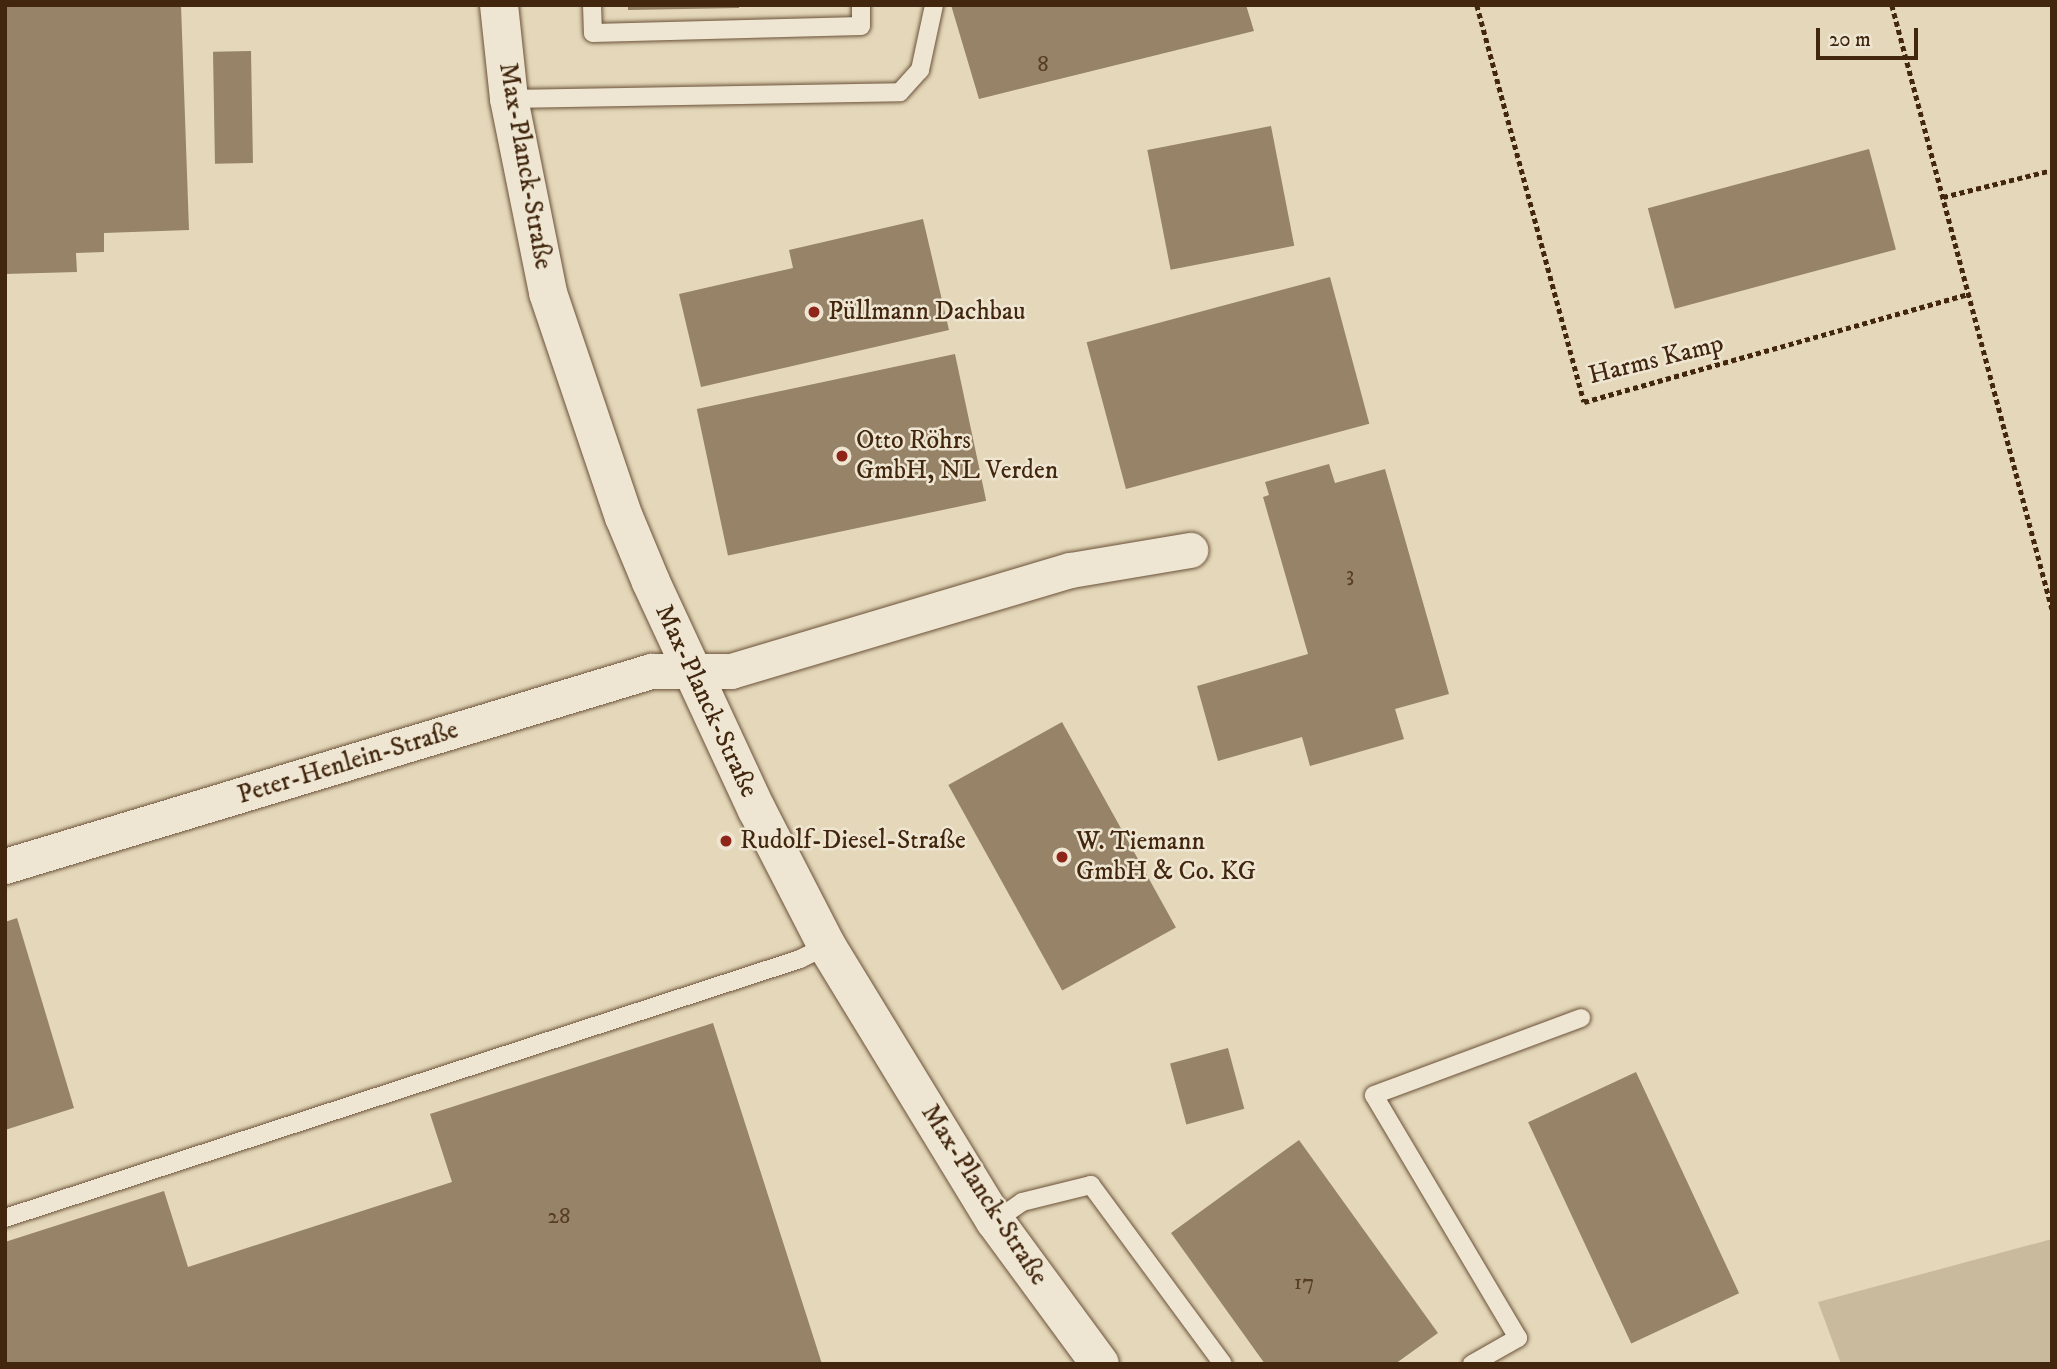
<!DOCTYPE html>
<html>
<head>
<meta charset="utf-8">
<style>
  body { margin:0 }
  #map { position:relative; width:2057px; height:1369px; overflow:hidden; background:#e5d8ba; font-family:"IM FELL DW Pica",serif }
  div>[style] { position:absolute }
  .green>* { inset:0; background:#c9ba9d }
  .building>* { inset:0; background:#978367; transform-origin:0 0 }
  .path>* { height:4.5px; margin-top:-2.25px; transform-origin:0; background:repeating-linear-gradient(90deg,#42260e 0 5px,transparent 0 8.5px) }
  .roads { filter:drop-shadow(0 0 2px #6b5239) drop-shadow(0 0 2px #6b5239) }
  .service>* { height:18px; margin:-9px; padding:0 9px; transform-origin:9px; border-radius:9px; background:#eee6d2 }
  .minor>* { height:35px; margin:-17.5px; padding:0 17.5px; transform-origin:17.5px; border-radius:17.5px; background:#eee6d2 }
  .tertiary>* { height:38px; margin:-19px; padding:0 19px; transform-origin:19px; border-radius:19px; background:#eee6d2 }
  .dots>* { width:19px; height:19px; translate:-50% -50%; box-sizing:border-box; border:4px solid #eee6d2; border-radius:50% }
  span { translate:-50% -50%; white-space:nowrap; text-align:center; line-height:1.15; -webkit-text-stroke:5px #eee6d2; paint-order:stroke }
  .number-label { font-size:23px; color:#573d24 }
  .number-label span { -webkit-text-stroke-width:0 }
  .street-label { font-size:26px; color:#42260e }
  .poi-label { font-size:26px; color:#42260e }
  .left { translate:0 -50%; text-align:left }
  .frame { position:absolute; inset:0; border:7px solid #42260e; pointer-events:none }
  .scale { position:absolute; left:1816px; top:28px; width:102px; height:32px; box-sizing:border-box; border:4px solid #42260e; border-top:0; padding-left:9px; font-size:21px; line-height:24px; white-space:nowrap; color:#42260e; -webkit-text-stroke:5px #eee6d2; paint-order:stroke }
</style>
</head>
<body>
<div id="map">
  <div class="green">
    <i style="clip-path:polygon(2052px 1239px,2052px 1364px,1841px 1364px,1818px 1302px)"></i>
  </div>
  <div class="building">
    <i style="clip-path:polygon(5px 5px,181px 5px,189px 230px,104px 233px,104px 252px,76px 253px,77px 272px,5px 274px)"></i>
    <i style="clip-path:polygon(628px 5px,739px 5px,739px 8px,628px 10px)"></i>
    <i style="clip-path:polygon(951px 5px,1246px 5px,1254px 31px,979px 99px)"></i>
    <i style="left:251px;top:51px;width:112px;height:38px;rotate:89deg"></i>
    <i style="left:1271px;top:126px;width:122px;height:126px;rotate:79deg"></i>
    <i style="left:1869px;top:149px;width:104px;height:229px;rotate:75deg"></i>
    <i style="clip-path:polygon(923px 219px,949px 330px,701px 387px,679px 294px,793px 268px,789px 250px)"></i>
    <i style="left:1330px;top:277px;width:152px;height:252px;rotate:75deg"></i>
    <i style="left:955px;top:354px;width:150px;height:264px;rotate:78deg"></i>
    <i style="clip-path:polygon(1329px 464px,1335px 483px,1385px 469px,1449px 694px,1395px 709px,1404px 739px,1310px 766px,1302px 737px,1218px 761px,1197px 686px,1308px 654px,1263px 497px,1269px 495px,1265px 482px)"></i>
    <i style="left:1062px;top:722px;width:235px;height:130px;rotate:61deg"></i>
    <i style="clip-path:polygon(17px 918px,74px 1108px,5px 1130px,5px 922px)"></i>
    <i style="clip-path:polygon(713px 1023px,822px 1364px,5px 1364px,5px 1242px,164px 1191px,188px 1267px,452px 1182px,430px 1114px)"></i>
    <i style="left:1228px;top:1048px;width:63px;height:60px;rotate:75deg"></i>
    <i style="left:1636px;top:1072px;width:244px;height:119px;rotate:65deg"></i>
    <i style="clip-path:polygon(1299px 1140px,1438px 1333px,1395px 1364px,1265px 1364px,1171px 1233px)"></i>
  </div>
  <div class="path">
    <i style="left:1477px;top:5px;width:411px;rotate:74.9deg"></i>
    <i style="left:1584px;top:402px;width:400px;rotate:-15.7deg"></i>
    <i style="left:1892px;top:5px;width:625px;rotate:75.16deg"></i>
    <i style="left:1943px;top:197px;width:112px;rotate:-13.9deg"></i>
  </div>
  <div class="roads">
    <div class="service">
      <i style="left:592px;top:5px;width:28px;rotate:88deg"></i>
      <i style="left:593px;top:33px;width:268px;rotate:-1.5deg"></i>
      <i style="left:861px;top:26px;width:21px;rotate:-90deg"></i>
      <i style="left:509px;top:99px;width:391px;rotate:-1deg"></i>
      <i style="left:900px;top:92px;width:30px;rotate:-48deg"></i>
      <i style="left:920px;top:70px;width:66px;rotate:-77.8deg"></i>
      <i style="left:5px;top:1218px;width:836px;rotate:-18.04deg"></i>
      <i style="left:800px;top:959px;width:30px;rotate:-26deg"></i>
      <i style="left:995px;top:1221px;width:33px;rotate:-35deg"></i>
      <i style="left:1022px;top:1202px;width:71px;rotate:-13.8deg"></i>
      <i style="left:1091px;top:1185px;width:222px;rotate:53.6deg"></i>
      <i style="left:1472px;top:1364px;width:53px;rotate:-29.5deg"></i>
      <i style="left:1518px;top:1338px;width:282px;rotate:-120.7deg"></i>
      <i style="left:1374px;top:1095px;width:221px;rotate:-20.4deg"></i>
    </div>
    <div class="minor">
      <i style="left:5px;top:866px;width:675px;rotate:-16.8deg"></i>
      <i style="left:651px;top:671px;width:80px"></i>
      <i style="left:731px;top:671px;width:354px;rotate:-16.6deg"></i>
      <i style="left:1070px;top:570px;width:122px;rotate:-9.5deg"></i>
    </div>
    <div class="tertiary">
      <i style="left:499px;top:5px;width:95px;rotate:83.9deg"></i>
      <i style="left:509px;top:99px;width:198px;rotate:78.6deg"></i>
      <i style="left:548px;top:293px;width:237px;rotate:71.3deg"></i>
      <i style="left:624px;top:517px;width:70px;rotate:67.4deg"></i>
      <i style="left:651px;top:582px;width:251px;rotate:65.1deg"></i>
      <i style="left:757px;top:810px;width:153px;rotate:62.8deg"></i>
      <i style="left:827px;top:946px;width:322px;rotate:58.6deg"></i>
      <i style="left:995px;top:1221px;width:177px;rotate:53.7deg"></i>
    </div>
  </div>
  <div class="dots">
    <i style="left:814px;top:312px;background:#8f2418"></i>
    <i style="left:842px;top:456px;background:#8f2418"></i>
    <i style="left:726px;top:841px;background:#8f2418"></i>
    <i style="left:1062px;top:857px;background:#8f2418"></i>
  </div>
  <div class="number-label">
    <span style="left:1043px;top:65px">8</span>
    <span style="left:1350px;top:575px">3</span>
    <span style="left:559px;top:1217px">28</span>
    <span style="left:1304px;top:1283px">17</span>
  </div>
  <div class="street-label">
    <span style="left:525px;top:166px;rotate:80deg">Max-Planck-Straße</span>
    <span style="left:1656px;top:360px;rotate:-14deg">Harms Kamp</span>
    <span style="left:706px;top:701px;rotate:65deg">Max-Planck-Straße</span>
    <span style="left:348px;top:763px;rotate:-17deg">Peter-Henlein-Straße</span>
    <span style="left:984px;top:1195px;rotate:57deg">Max-Planck-Straße</span>
  </div>
  <div class="poi-label">
    <span class="left" style="left:828px;top:312px">Püllmann Dachbau</span>
    <span class="left" style="left:856px;top:456px">Otto Röhrs<br>GmbH, NL Verden</span>
    <span class="left" style="left:740px;top:841px">Rudolf-Diesel-Straße</span>
    <span class="left" style="left:1076px;top:857px">W. Tiemann<br>GmbH &amp; Co. KG</span>
  </div>
  <div class="frame"></div>
  <div class="scale">20 m</div>
</div>
</body>
</html>
